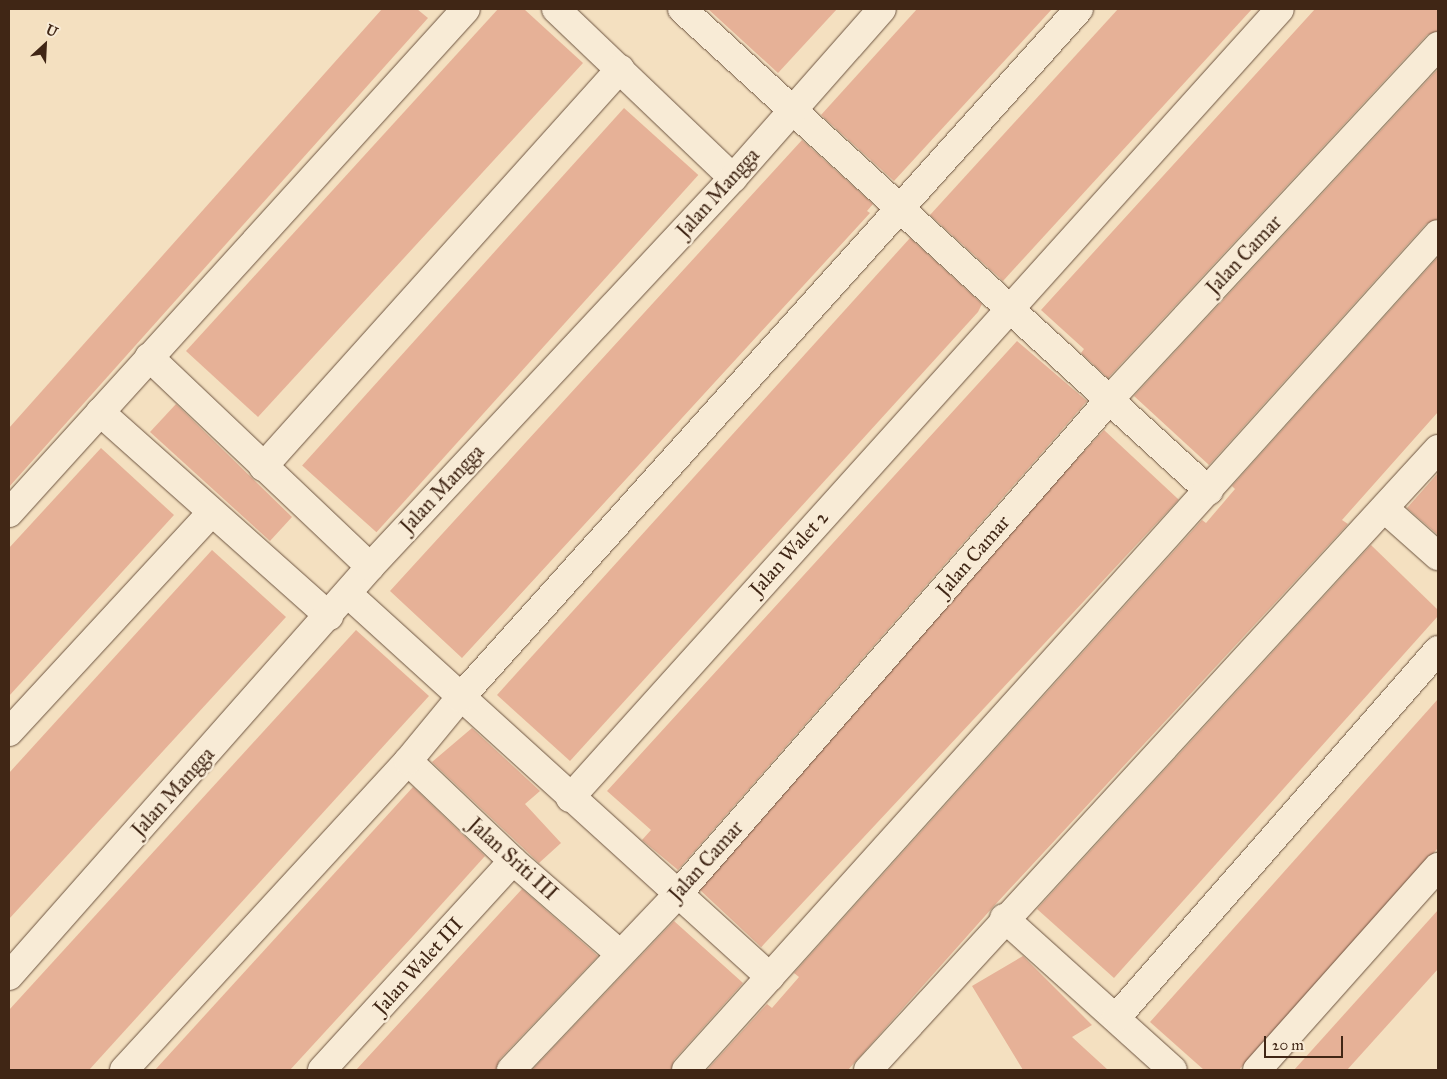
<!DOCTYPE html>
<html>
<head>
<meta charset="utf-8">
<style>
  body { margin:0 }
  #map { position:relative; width:1447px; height:1079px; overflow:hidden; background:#f4e0c0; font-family:"IM FELL Great Primer",serif }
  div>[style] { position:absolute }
  .building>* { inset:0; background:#e6b197; transform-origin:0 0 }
  .roads { filter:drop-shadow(0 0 1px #6d5440) drop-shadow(0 0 1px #6d5440) }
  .street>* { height:28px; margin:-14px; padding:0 14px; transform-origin:14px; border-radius:14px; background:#f8ebd6 }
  span { translate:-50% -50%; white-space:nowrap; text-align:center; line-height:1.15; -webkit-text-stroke:5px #f8ebd6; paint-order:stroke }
  .street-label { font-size:20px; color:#402615 }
  .frame { position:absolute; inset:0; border:10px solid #402615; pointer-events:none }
  .north { position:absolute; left:20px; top:20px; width:50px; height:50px; -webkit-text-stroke:4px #f8ebd6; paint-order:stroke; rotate:25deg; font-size:14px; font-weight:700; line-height:20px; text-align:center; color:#402615 }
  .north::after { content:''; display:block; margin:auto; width:18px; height:22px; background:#402615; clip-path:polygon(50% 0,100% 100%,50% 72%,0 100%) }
  .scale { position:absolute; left:1264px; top:1036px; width:79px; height:22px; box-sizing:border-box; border:2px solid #402615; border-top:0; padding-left:6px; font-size:15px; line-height:18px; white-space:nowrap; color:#402615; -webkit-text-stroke:4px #f8ebd6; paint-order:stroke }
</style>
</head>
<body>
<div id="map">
  <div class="building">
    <i style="clip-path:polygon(382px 9px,417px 9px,428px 18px,9px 487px,9px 428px)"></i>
    <i style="clip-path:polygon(498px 9px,524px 9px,583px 63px,258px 417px,186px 351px)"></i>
    <i style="clip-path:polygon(708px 9px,837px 9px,778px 73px)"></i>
    <i style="clip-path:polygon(917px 9px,1052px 9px,894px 181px,821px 115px)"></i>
    <i style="clip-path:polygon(1118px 9px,1252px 9px,1003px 281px,930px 215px)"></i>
    <i style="clip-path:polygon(1315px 9px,1438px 9px,1438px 31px,1427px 35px,1108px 378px,1081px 353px,1084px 349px,1041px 310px)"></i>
    <i style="clip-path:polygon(1438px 69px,1438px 219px,1426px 224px,1209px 465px,1134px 396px)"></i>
    <i style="left:624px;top:108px;width:100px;height:481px;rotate:42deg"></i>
    <i style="clip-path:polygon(802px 140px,873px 204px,867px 211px,870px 213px,462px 658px,390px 591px)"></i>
    <i style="clip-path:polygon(910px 238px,982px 304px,978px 312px,570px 761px,497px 695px)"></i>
    <i style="clip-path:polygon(1438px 257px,1438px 412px,1342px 520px,1348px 524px,993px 907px,848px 1070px,707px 1070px,767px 1004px,772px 1008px,799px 977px,794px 973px,1202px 520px,1206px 523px,1235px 489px,1232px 486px)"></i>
    <i style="clip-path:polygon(1017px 341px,1087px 401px,678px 870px,642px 840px,651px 830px,607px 791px)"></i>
    <i style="clip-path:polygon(176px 404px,292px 517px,270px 541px,150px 432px)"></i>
    <i style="left:1104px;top:430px;width:102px;height:612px;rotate:43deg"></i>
    <i style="clip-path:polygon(101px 448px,174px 515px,9px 696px,9px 548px)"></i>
    <i style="clip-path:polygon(1438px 473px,1438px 535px,1407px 508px)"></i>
    <i style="clip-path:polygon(1371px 545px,1438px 610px,1438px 616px,1114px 978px,1037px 909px)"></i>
    <i style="clip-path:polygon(212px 550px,286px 617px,9px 919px,9px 773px)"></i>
    <i style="clip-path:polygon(356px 630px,429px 696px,89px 1070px,9px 1070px,9px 1010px)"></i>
    <i style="clip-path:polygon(1438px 699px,1438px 848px,1239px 1070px,1204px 1070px,1150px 1022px)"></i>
    <i style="clip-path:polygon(472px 728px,540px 791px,525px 804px,561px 843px,539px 863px,432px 762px)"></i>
    <i style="clip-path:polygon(413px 787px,485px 856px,413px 936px,290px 1070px,155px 1070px)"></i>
    <i style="clip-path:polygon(522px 889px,598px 956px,500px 1059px,496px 1070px,356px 1070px)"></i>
    <i style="clip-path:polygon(1438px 910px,1438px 969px,1347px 1070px,1294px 1070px)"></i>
    <i style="clip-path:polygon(674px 921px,743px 983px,674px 1060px,671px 1070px,532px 1070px)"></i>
    <i style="clip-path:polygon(1023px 956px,1092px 1025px,1072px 1037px,1108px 1070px,1023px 1070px,972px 986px)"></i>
  </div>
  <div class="roads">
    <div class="street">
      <i style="left:556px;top:9px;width:245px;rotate:43.7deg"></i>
      <i style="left:682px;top:9px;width:714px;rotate:42.45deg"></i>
      <i style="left:149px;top:357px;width:305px;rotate:43.5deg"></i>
      <i style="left:100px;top:412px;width:307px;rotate:41.7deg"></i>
      <i style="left:263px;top:467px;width:535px;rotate:-48.11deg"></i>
      <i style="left:1385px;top:509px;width:71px;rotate:41.6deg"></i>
      <i style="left:9px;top:513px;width:680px;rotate:-47.8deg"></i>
      <i style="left:348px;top:594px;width:570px;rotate:42.23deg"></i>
      <i style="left:9px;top:732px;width:298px;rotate:-47.3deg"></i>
      <i style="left:408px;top:761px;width:145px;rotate:43.6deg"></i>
      <i style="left:513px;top:861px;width:142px;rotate:41deg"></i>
      <i style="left:570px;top:798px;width:1061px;rotate:-48.02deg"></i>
      <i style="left:1004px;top:918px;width:227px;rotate:42deg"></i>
      <i style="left:9px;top:976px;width:546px;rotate:-48.57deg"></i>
      <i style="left:370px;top:567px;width:532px;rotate:-46.98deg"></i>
      <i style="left:733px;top:178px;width:225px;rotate:-48.6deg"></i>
      <i style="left:1116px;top:1018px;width:489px;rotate:-48.8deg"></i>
      <i style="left:124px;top:1070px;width:420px;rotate:-47.4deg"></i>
      <i style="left:408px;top:761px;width:82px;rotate:-50.5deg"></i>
      <i style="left:460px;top:698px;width:926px;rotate:-48.06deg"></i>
      <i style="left:322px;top:1070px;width:283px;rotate:-47.6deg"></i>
      <i style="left:511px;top:1070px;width:241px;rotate:-46.5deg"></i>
      <i style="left:677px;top:895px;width:658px;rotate:-48.88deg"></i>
      <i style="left:1110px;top:399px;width:482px;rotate:-47.1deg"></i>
      <i style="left:686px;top:1070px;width:1124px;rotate:-48.03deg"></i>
      <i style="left:868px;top:1070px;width:843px;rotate:-47.45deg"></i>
      <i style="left:1257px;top:1070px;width:272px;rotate:-48.3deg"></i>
    </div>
  </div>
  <div class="street-label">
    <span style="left:718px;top:193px;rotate:-48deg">Jalan Mangga</span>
    <span style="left:1244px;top:255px;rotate:-47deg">Jalan Camar</span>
    <span style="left:442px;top:489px;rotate:-47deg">Jalan Mangga</span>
    <span style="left:789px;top:553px;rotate:-48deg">Jalan Walet 2</span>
    <span style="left:973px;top:556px;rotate:-49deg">Jalan Camar</span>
    <span style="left:173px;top:792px;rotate:-48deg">Jalan Mangga</span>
    <span style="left:513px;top:859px;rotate:42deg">Jalan Sriti III</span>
    <span style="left:706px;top:861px;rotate:-48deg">Jalan Camar</span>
    <span style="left:418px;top:966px;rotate:-48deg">Jalan Walet III</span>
  </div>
  <div class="frame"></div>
  <div class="north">U</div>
  <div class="scale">20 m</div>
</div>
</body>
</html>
